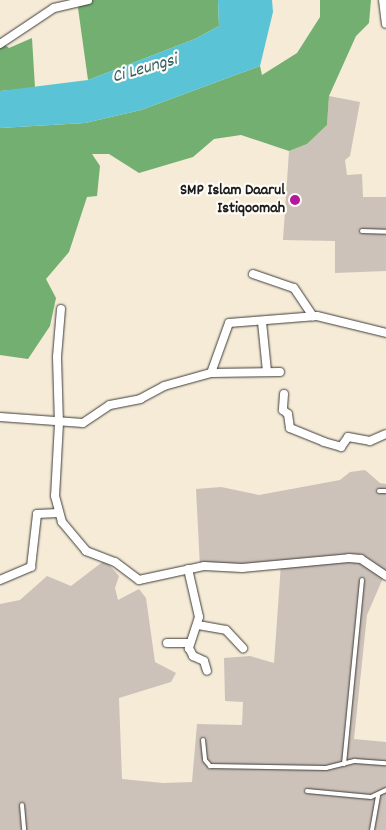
<!DOCTYPE html>
<html>
<head>
<meta charset="utf-8">
<style>
  body { margin:0 }
  #map { position:relative; width:386px; height:830px; overflow:hidden; background:#f5ebd7; font-family:Dekko,sans-serif }
  div>[style] { position:absolute }
  .industrial>* { inset:0; background:#cdc2b9 }
  .forest>* { inset:0; background:#72af70 }
  .water>* { inset:0; background:#5ac3d6 }
  .roads { filter:drop-shadow(0 0 1px #3d3b38) drop-shadow(0 0 1px #3d3b38) }
  .service>* { height:4px; margin:-2px; padding:0 2px; transform-origin:2px; border-radius:2px; background:#fff }
  .minor>* { height:8px; margin:-4px; padding:0 4px; transform-origin:4px; border-radius:4px; background:#fff }
  .dots>* { width:14px; height:14px; translate:-50% -50%; box-sizing:border-box; border:2px solid #fdfcf7; border-radius:50% }
  span { translate:-50% -50%; white-space:nowrap; text-align:center; line-height:1.15; -webkit-text-stroke:4.5px #fdfcf7; paint-order:stroke }
  .poi-label { font-size:16px; color:#1c1c1c; font-weight:700 }
  .right { translate:-100% -50%; text-align:right }
  .water-label { font-size:18px; color:#355f66; font-style:italic }
</style>
</head>
<body>
<div id="map">
  <div class="industrial">
    <i style="clip-path:polygon(329px 96px,360px 102px,350px 156px,345px 160px,347px 175px,362px 174px,363px 197px,386px 197px,386px 271px,335px 273px,335px 241px,283px 240px,289px 151px,307px 144px,327px 125px)"></i>
    <i style="clip-path:polygon(365px 470px,380px 483px,386px 484px,386px 571px,367px 615px,354px 739px,386px 742px,386px 830px,0 830px,0 604px,20px 600px,47px 576px,71px 586px,105px 560px,119px 576px,115px 588px,118px 600px,139px 589px,146px 598px,155px 662px,176px 673px,171px 682px,119px 698px,122px 779px,163px 783px,192px 782px,197px 724px,242px 725px,243px 702px,225px 701px,224px 658px,250px 656px,274px 663px,281px 564px,200px 567px,196px 489px,221px 487px,259px 495px,340px 480px,350px 472px)"></i>
  </div>
  <div class="forest">
    <i style="clip-path:polygon(83px 0,218px 0,219px 26px,195px 39px,88px 80px,78px 8px)"></i>
    <i style="clip-path:polygon(320px 0,371px 0,369px 23px,356px 36px,329px 96px,327px 125px,307px 144px,289px 151px,241px 135px,214px 139px,193px 157px,139px 173px,109px 154px,92px 154px,100px 166px,97px 196px,87px 197px,69px 252px,46px 279px,56px 298px,50px 326px,28px 359px,0 355px,0 128px,85px 123px,141px 110px,260px 66px,262px 75px,297px 53px,320px 17px)"></i>
    <i style="clip-path:polygon(32px 38px,35px 88px,0 91px,0 41px,9px 48px)"></i>
  </div>
  <div class="water">
    <i style="clip-path:polygon(218px 0,272px 0,273px 12px,260px 66px,141px 110px,85px 123px,0 128px,0 91px,88px 80px,195px 39px,219px 26px)"></i>
  </div>
  <div class="roads">
    <div class="service">
      <i style="left:362px;top:231px;width:24px;rotate:2deg"></i>
      <i style="left:379px;top:491px;width:7px"></i>
      <i style="left:203px;top:740px;width:20px;rotate:84deg"></i>
      <i style="left:205px;top:760px;width:8px;rotate:50deg"></i>
      <i style="left:210px;top:766px;width:116px;rotate:1deg"></i>
      <i style="left:326px;top:768px;width:30px;rotate:-14deg"></i>
      <i style="left:355px;top:761px;width:31px;rotate:4deg"></i>
      <i style="left:344px;top:764px;width:185px;rotate:-84.4deg"></i>
      <i style="left:307px;top:791px;width:64px;rotate:5.4deg"></i>
      <i style="left:371px;top:797px;width:17px;rotate:-25deg"></i>
      <i style="left:22px;top:805px;width:25px;rotate:85deg"></i>
      <i style="left:372px;top:830px;width:36px;rotate:-80deg"></i>
    </div>
    <div class="minor">
      <i style="left:383px;top:0;width:24px;rotate:83deg"></i>
      <i style="left:0;top:44px;width:65px;rotate:-33.7deg"></i>
      <i style="left:54px;top:8px;width:35px;rotate:-13deg"></i>
      <i style="left:253px;top:274px;width:43px;rotate:18.9deg"></i>
      <i style="left:294px;top:288px;width:34px;rotate:56deg"></i>
      <i style="left:61px;top:309px;width:48px;rotate:94.8deg"></i>
      <i style="left:57px;top:357px;width:66px;rotate:88.3deg"></i>
      <i style="left:59px;top:423px;width:73px;rotate:93.1deg"></i>
      <i style="left:55px;top:496px;width:27px;rotate:75deg"></i>
      <i style="left:62px;top:522px;width:38px;rotate:50deg"></i>
      <i style="left:86px;top:551px;width:31px;rotate:21deg"></i>
      <i style="left:115px;top:562px;width:30px;rotate:37deg"></i>
      <i style="left:139px;top:580px;width:66px;rotate:-12.2deg"></i>
      <i style="left:204px;top:566px;width:38px;rotate:3deg"></i>
      <i style="left:242px;top:568px;width:107px;rotate:-5.3deg"></i>
      <i style="left:349px;top:558px;width:12px;rotate:5deg"></i>
      <i style="left:361px;top:559px;width:30px;rotate:34deg"></i>
      <i style="left:262px;top:322px;width:49px;rotate:84.2deg"></i>
      <i style="left:211px;top:373px;width:69px;rotate:-0.8deg"></i>
      <i style="left:284px;top:394px;width:16px;rotate:94deg"></i>
      <i style="left:283px;top:410px;width:6px;rotate:39deg"></i>
      <i style="left:288px;top:414px;width:14px;rotate:82deg"></i>
      <i style="left:290px;top:428px;width:37px;rotate:22deg"></i>
      <i style="left:324px;top:442px;width:18px;rotate:16deg"></i>
      <i style="left:341px;top:447px;width:12px;rotate:-55deg"></i>
      <i style="left:348px;top:437px;width:22px;rotate:10deg"></i>
      <i style="left:370px;top:441px;width:17px;rotate:-24deg"></i>
      <i style="left:0;top:417px;width:83px;rotate:4.1deg"></i>
      <i style="left:83px;top:423px;width:32px;rotate:-34deg"></i>
      <i style="left:110px;top:405px;width:31px;rotate:-11deg"></i>
      <i style="left:140px;top:399px;width:27px;rotate:-28deg"></i>
      <i style="left:164px;top:386px;width:49px;rotate:-15.5deg"></i>
      <i style="left:211px;top:373px;width:53px;rotate:-70.2deg"></i>
      <i style="left:229px;top:323px;width:88px;rotate:-4.5deg"></i>
      <i style="left:317px;top:316px;width:71px;rotate:13.8deg"></i>
      <i style="left:188px;top:569px;width:49px;rotate:77.1deg"></i>
      <i style="left:199px;top:617px;width:33px;rotate:108deg"></i>
      <i style="left:189px;top:648px;width:9px;rotate:63deg"></i>
      <i style="left:193px;top:656px;width:12px;rotate:24deg"></i>
      <i style="left:204px;top:661px;width:10px;rotate:73deg"></i>
      <i style="left:0;top:580px;width:34px;rotate:-23deg"></i>
      <i style="left:31px;top:567px;width:53px;rotate:-83.5deg"></i>
      <i style="left:37px;top:514px;width:21px;rotate:-3deg"></i>
      <i style="left:198px;top:625px;width:28px;rotate:10deg"></i>
      <i style="left:226px;top:630px;width:25px;rotate:47deg"></i>
      <i style="left:167px;top:643px;width:22px"></i>
    </div>
  </div>
  <div class="dots">
    <i style="left:295px;top:200px;background:#b5179e"></i>
  </div>
  <div class="poi-label">
    <span class="right" style="left:285px;top:200px">SMP Islam Daarul<br>Istiqoomah</span>
  </div>
  <div class="water-label">
    <span style="left:145px;top:70px;rotate:-16deg">Ci Leungsi</span>
  </div>
</div>
</body>
</html>
